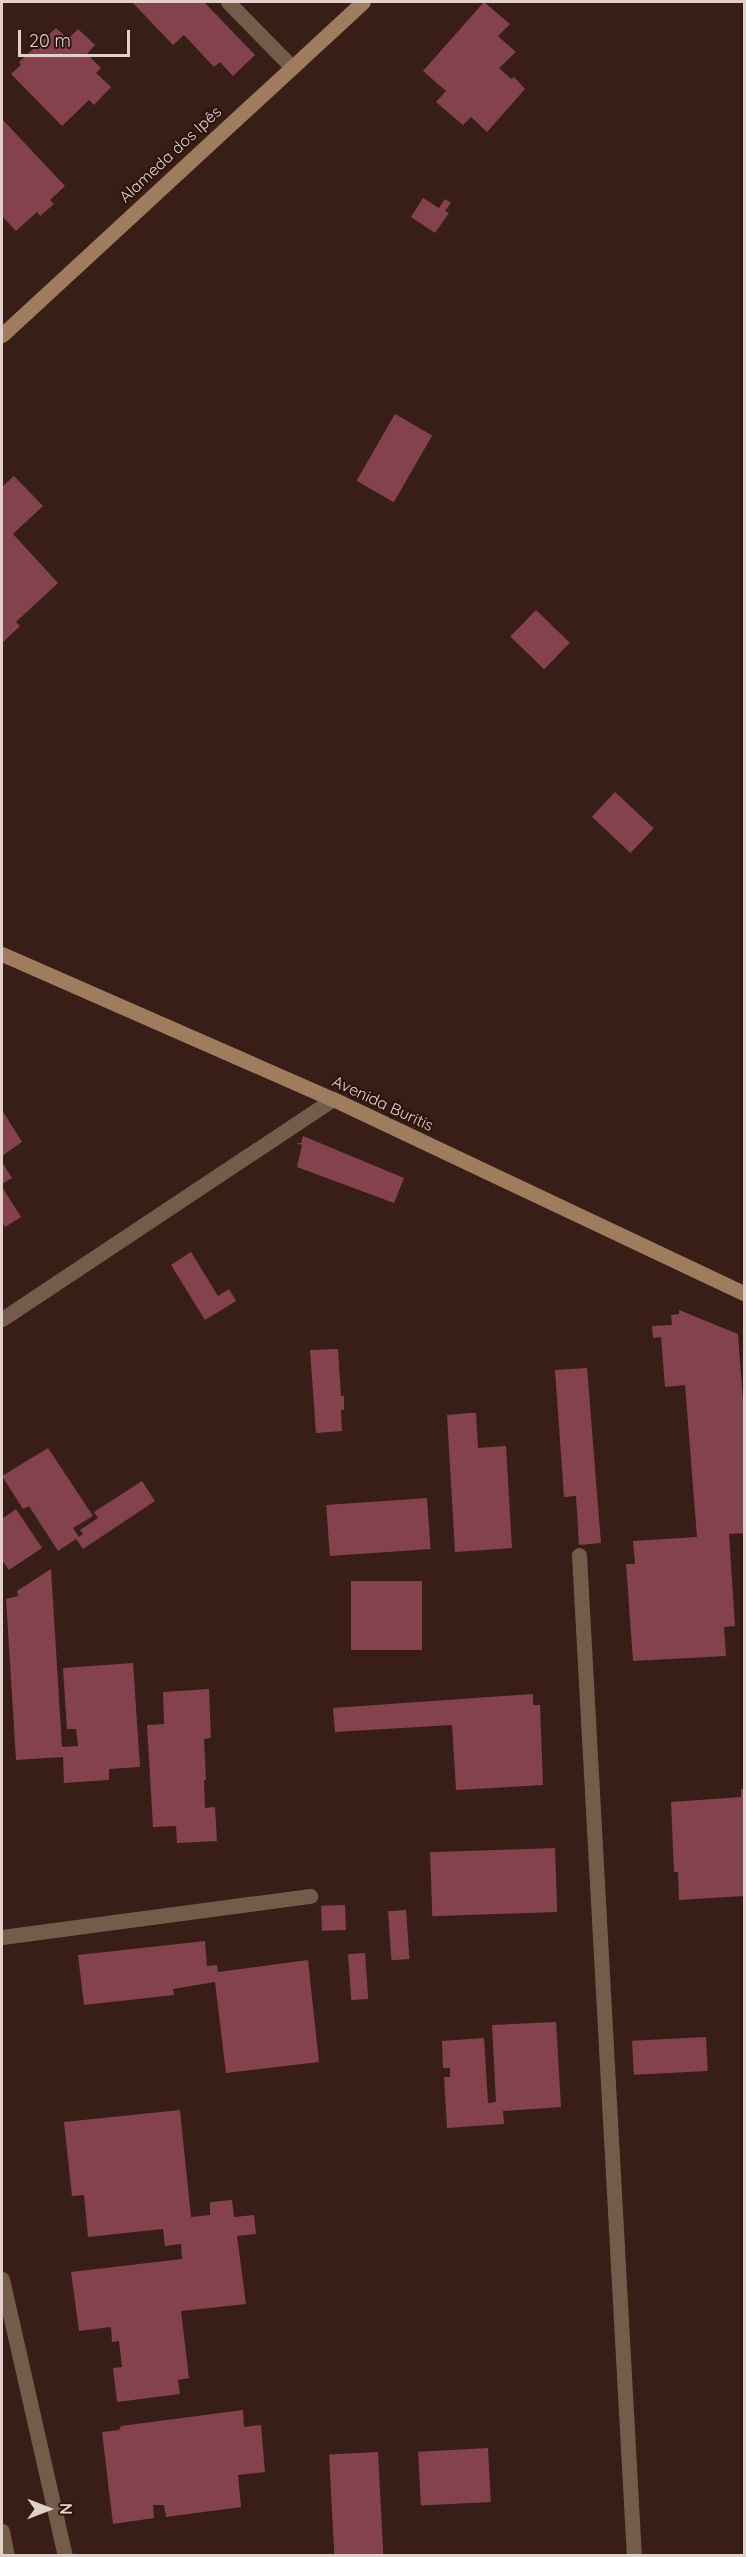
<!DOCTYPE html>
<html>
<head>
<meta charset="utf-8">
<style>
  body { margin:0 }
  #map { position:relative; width:746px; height:2557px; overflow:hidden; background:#381e17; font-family:Quicksand,sans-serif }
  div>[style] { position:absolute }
  .building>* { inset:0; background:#84424f; transform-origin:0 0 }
  .street>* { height:15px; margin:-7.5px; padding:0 7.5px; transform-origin:7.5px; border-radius:7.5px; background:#735d4a }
  .secondary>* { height:15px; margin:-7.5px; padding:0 7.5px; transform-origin:7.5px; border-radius:7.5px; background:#9f7c5d }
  span { translate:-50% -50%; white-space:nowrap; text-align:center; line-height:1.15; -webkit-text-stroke:4.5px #2e140d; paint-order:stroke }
  .street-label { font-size:16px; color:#e2d0cb }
  .frame { position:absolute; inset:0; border:3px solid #e2d0cb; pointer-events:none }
  .north { position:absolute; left:18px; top:2479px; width:60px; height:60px; -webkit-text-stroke:4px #2e140d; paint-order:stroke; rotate:90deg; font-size:16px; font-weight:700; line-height:24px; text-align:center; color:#e2d0cb }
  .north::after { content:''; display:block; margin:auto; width:21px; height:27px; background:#e2d0cb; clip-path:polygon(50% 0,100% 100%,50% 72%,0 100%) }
  .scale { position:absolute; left:18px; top:30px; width:112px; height:27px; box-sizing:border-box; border:3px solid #e2d0cb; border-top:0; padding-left:8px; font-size:18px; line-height:21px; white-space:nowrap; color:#e2d0cb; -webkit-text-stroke:4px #2e140d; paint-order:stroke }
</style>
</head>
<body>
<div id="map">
  <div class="building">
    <i style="clip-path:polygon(132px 2px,204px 2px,255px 55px,233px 76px,220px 62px,214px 67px,184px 35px,173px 45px)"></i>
    <i style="clip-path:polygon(484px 2px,510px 24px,498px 36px,516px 52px,499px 68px,511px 79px,514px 77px,525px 89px,487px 132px,471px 117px,463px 125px,436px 102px,446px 91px,423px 71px)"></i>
    <i style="clip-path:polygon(56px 28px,68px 39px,78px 29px,95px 45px,87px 54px,101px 68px,96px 73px,111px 87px,94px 105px,89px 100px,62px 126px,11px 74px,21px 65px,19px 62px)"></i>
    <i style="clip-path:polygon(2px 119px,65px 186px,50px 200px,54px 204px,40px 216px,37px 212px,16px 231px,2px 216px)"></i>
    <i style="clip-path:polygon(423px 198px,439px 208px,445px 199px,451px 203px,445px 211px,449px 213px,435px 233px,411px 217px)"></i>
    <i style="left:395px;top:414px;width:43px;height:77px;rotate:30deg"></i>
    <i style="clip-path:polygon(14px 476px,43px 506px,13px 534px,58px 583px,16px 622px,20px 626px,2px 643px,2px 487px)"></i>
    <i style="left:536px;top:610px;width:47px;height:37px;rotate:44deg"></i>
    <i style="left:615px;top:792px;width:53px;height:34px;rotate:43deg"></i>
    <i style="clip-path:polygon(2px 1110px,22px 1142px,2px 1156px)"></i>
    <i style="clip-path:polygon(303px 1136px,404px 1178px,394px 1203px,297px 1167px,302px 1145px,296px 1143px,301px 1143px)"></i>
    <i style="clip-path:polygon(2px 1162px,12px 1178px,2px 1184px)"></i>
    <i style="clip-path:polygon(2px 1187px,21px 1217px,5px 1227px,2px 1221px)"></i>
    <i style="clip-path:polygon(191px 1252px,218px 1296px,229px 1289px,236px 1301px,205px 1320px,171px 1265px)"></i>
    <i style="clip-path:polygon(679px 1310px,738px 1334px,744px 1415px,744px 1533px,729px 1534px,735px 1626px,724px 1627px,726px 1656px,633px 1661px,626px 1564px,635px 1564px,633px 1541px,697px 1537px,685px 1385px,665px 1387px,661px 1337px,653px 1338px,652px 1326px,672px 1325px,671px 1315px,679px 1314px)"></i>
    <i style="clip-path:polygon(338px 1349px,341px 1396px,344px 1396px,344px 1410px,341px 1410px,342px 1431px,316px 1433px,310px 1350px)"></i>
    <i style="clip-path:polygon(587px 1368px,601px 1543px,579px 1545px,576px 1496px,564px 1497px,555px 1370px)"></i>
    <i style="clip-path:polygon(470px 1413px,476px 1413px,478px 1448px,506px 1446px,512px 1548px,455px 1552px,447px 1415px)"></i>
    <i style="clip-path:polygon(48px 1448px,93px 1516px,73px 1528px,79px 1537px,83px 1534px,80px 1530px,98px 1518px,94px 1512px,142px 1481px,155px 1501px,83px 1549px,76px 1539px,58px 1551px,29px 1506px,23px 1509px,2px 1476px)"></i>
    <i style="left:427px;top:1498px;width:51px;height:101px;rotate:86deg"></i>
    <i style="clip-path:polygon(16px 1509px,42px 1548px,9px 1570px,2px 1560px,2px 1519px)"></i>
    <i style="clip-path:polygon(51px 1569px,62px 1747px,78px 1746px,76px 1729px,67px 1729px,63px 1668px,133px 1663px,140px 1767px,109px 1769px,109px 1780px,64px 1783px,63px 1757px,16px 1760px,6px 1599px,18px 1596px,17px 1591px)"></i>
    <i style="left:422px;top:1581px;width:69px;height:71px;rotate:90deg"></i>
    <i style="clip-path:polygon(209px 1689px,211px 1738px,204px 1739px,206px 1780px,204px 1780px,205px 1808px,215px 1807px,217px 1841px,177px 1843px,176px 1826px,153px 1827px,147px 1725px,164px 1724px,163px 1692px)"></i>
    <i style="clip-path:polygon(533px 1694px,533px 1705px,540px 1705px,543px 1785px,456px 1790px,452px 1725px,335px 1732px,333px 1708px)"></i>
    <i style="clip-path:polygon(741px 1789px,744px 1789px,744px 1896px,679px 1900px,678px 1872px,674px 1872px,671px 1802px,741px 1797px)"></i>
    <i style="left:555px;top:1848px;width:64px;height:125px;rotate:88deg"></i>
    <i style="left:345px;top:1905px;width:25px;height:24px;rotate:88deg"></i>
    <i style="left:406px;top:1910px;width:49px;height:18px;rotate:86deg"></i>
    <i style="clip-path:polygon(205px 1941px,207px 1966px,217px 1965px,218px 1972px,308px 1960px,319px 2062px,226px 2073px,215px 1982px,173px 1989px,174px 1995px,84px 2005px,78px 1955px)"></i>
    <i style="left:365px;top:1953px;width:46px;height:17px;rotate:86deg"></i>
    <i style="clip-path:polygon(556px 2022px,561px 2107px,503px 2111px,504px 2124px,447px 2128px,444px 2077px,450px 2077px,450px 2068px,443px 2068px,442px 2041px,484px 2038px,488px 2103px,496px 2102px,492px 2025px)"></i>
    <i style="left:706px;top:2037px;width:34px;height:74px;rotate:87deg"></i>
    <i style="clip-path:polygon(180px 2110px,191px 2217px,210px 2215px,210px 2202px,232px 2200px,234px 2217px,254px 2215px,256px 2234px,237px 2236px,246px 2304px,181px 2311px,189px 2378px,178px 2380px,180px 2394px,117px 2402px,113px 2368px,122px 2367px,119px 2341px,112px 2342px,111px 2327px,79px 2331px,71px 2272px,182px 2259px,181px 2244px,165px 2246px,163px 2229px,88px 2237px,84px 2195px,72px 2196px,64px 2122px)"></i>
    <i style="clip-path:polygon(243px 2410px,244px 2427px,261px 2425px,265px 2472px,238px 2475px,241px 2507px,166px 2517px,164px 2505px,153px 2505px,154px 2518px,113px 2524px,102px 2432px,119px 2430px,121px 2426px)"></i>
    <i style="left:488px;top:2448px;width:54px;height:70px;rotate:87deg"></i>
    <i style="left:378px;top:2452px;width:104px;height:49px;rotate:87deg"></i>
  </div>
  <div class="street">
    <i style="left:228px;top:2px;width:90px;rotate:45.5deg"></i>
    <i style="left:2px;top:1319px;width:397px;rotate:-33.6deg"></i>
    <i style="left:579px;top:1555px;width:1003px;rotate:86.86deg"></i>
    <i style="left:2px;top:1937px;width:311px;rotate:-7.6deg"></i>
    <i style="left:2px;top:2279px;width:284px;rotate:77.2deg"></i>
    <i style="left:2px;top:2531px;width:25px;rotate:79deg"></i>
  </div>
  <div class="secondary">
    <i style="left:2px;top:335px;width:491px;rotate:-42.7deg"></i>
    <i style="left:2px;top:954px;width:361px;rotate:23.7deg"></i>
    <i style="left:333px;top:1099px;width:454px;rotate:25.3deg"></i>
  </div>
  <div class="street-label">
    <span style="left:170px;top:154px;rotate:-43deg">Alameda dos Ipês</span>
    <span style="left:383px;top:1103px;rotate:25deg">Avenida Buritis</span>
  </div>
  <div class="frame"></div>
  <div class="north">N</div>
  <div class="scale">20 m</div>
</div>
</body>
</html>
